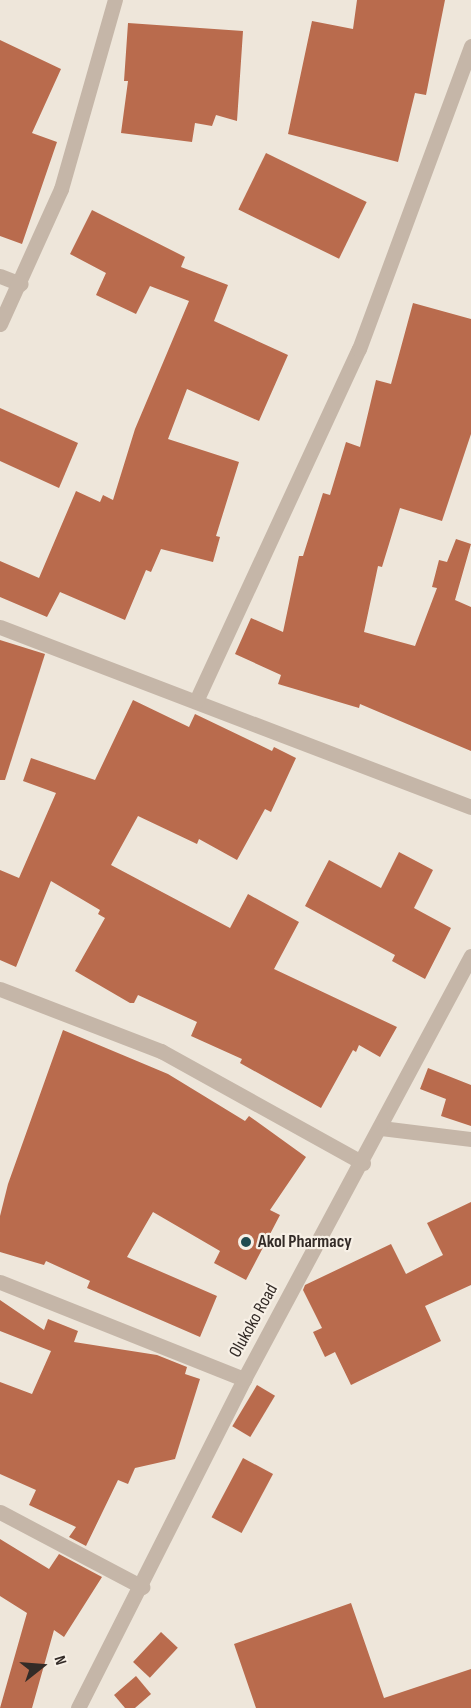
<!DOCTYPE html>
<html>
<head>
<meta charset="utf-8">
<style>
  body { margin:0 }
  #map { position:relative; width:471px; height:1708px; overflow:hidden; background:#eee6da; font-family:"Sofia Sans Condensed",sans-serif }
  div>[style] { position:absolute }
  .building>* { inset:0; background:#b96b4d; transform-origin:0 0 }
  .street>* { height:15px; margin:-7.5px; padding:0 7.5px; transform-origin:7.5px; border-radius:7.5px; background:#c5b6a8 }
  .dots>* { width:16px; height:16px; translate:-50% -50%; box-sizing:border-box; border:3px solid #f7f0e6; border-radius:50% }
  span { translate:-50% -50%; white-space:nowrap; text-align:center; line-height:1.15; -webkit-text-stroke:4.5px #f7f0e6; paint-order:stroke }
  .poi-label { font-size:18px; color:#332b27; font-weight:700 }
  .left { translate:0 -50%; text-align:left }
  .street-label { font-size:18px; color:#332b27 }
  .north { position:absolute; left:12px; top:1636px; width:60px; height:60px; -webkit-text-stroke:4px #f7f0e6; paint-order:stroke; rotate:73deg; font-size:16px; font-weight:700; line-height:24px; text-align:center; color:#332b27 }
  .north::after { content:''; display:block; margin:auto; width:21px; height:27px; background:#332b27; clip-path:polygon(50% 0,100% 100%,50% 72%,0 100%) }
</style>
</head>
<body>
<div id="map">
  <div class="building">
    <i style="clip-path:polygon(357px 0,445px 0,426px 95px,415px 93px,398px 162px,288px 134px,312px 21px,353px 29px)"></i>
    <i style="clip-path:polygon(128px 23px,243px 31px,237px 121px,216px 115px,212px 126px,195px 123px,192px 142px,121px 133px,128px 81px,124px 81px)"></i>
    <i style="clip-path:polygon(0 40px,61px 69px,32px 133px,57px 142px,22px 244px,0 236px)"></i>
    <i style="left:266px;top:153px;width:112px;height:63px;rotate:26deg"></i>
    <i style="clip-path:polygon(92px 210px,185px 257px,181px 267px,228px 285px,214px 321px,288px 355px,259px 421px,187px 389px,168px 439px,239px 462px,216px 536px,220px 537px,213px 562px,161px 549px,151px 572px,146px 570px,125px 620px,60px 592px,47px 617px,0 597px,0 561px,39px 578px,76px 491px,100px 502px,103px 495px,113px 500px,135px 429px,189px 301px,150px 286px,136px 314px,96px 295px,106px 273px,70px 254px)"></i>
    <i style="clip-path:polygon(413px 303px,471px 319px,471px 434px,442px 521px,400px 508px,382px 567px,378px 566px,364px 632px,415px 646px,437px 588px,432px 587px,439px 560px,447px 562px,456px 539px,471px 544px,455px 600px,471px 607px,471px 751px,360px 704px,359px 708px,278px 684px,281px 675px,235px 654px,251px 618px,283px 632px,299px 556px,303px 556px,323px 493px,330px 495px,346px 442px,360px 447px,376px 380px,391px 384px)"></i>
    <i style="clip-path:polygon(0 408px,78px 443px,59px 488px,0 461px)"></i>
    <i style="clip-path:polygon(0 640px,45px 654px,5px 780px,0 780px)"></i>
    <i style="clip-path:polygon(133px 700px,189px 727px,195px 714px,272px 751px,274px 747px,296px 758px,271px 812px,265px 809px,237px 860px,199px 839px,197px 844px,138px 816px,111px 865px,230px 928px,248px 894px,299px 922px,274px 969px,397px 1027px,380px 1057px,359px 1045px,356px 1052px,353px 1050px,321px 1108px,240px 1063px,242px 1059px,191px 1036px,197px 1022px,138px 995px,134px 1003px,130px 1003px,75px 971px,105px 918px,98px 914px,100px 910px,51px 881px,16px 967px,0 960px,0 870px,19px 878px,56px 793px,23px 781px,31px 758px,95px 780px)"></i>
    <i style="clip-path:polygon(399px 852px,433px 870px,414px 908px,451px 928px,425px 979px,392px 961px,395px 955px,305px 906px,329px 860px,381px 888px)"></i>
    <i style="clip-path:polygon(63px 1030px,168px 1074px,245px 1121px,249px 1116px,306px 1157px,270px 1210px,280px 1215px,246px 1280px,214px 1263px,220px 1251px,153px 1212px,127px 1257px,217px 1296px,200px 1337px,87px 1288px,90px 1281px,46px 1261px,44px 1265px,0 1252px,0 1216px,8px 1184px)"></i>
    <i style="clip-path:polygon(428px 1068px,471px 1085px,471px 1126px,441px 1116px,446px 1099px,420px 1089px)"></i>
    <i style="clip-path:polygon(471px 1202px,471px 1285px,425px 1306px,441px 1341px,351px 1385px,335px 1352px,325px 1357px,313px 1332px,322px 1328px,303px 1290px,305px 1285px,391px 1244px,406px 1274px,443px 1255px,427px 1223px)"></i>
    <i style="clip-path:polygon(0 1300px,44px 1330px,48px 1319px,78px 1331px,74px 1342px,157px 1355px,187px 1367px,185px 1374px,200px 1379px,175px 1459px,135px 1468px,128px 1484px,118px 1480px,86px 1546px,69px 1537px,76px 1527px,29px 1505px,36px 1490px,0 1474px,0 1382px,32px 1394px,51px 1351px,0 1331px)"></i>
    <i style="left:257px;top:1385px;width:21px;height:48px;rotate:31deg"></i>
    <i style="left:243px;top:1458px;width:34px;height:67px;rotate:28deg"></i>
    <i style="clip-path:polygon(0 1539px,49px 1569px,59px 1554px,102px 1577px,64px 1637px,54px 1630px,32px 1708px,0 1708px,27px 1613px,0 1596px)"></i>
    <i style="clip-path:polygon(351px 1603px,384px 1698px,471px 1669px,471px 1708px,256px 1708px,234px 1644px)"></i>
    <i style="left:161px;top:1632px;width:23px;height:41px;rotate:43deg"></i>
    <i style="clip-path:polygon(136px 1676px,151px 1694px,135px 1708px,125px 1708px,114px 1695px)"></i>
  </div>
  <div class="street">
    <i style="left:0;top:276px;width:22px;rotate:21deg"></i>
    <i style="left:0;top:324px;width:148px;rotate:-65.7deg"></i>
    <i style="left:61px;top:189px;width:197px;rotate:-74.1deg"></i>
    <i style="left:0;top:627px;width:504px;rotate:20.92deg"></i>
    <i style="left:196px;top:701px;width:388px;rotate:-65.2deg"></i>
    <i style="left:359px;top:349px;width:323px;rotate:-69.7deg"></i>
    <i style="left:0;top:989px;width:173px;rotate:21.1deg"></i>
    <i style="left:161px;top:1051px;width:231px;rotate:29deg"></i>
    <i style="left:381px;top:1128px;width:91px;rotate:7deg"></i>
    <i style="left:0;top:1282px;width:263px;rotate:21.7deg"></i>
    <i style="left:0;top:1512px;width:161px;rotate:27.8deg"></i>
    <i style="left:78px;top:1708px;width:369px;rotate:-63.2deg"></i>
    <i style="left:244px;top:1379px;width:480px;rotate:-61.8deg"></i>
  </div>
  <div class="dots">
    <i style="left:246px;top:1242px;background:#214b50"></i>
  </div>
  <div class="poi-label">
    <span class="left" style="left:258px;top:1242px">Akol Pharmacy</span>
  </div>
  <div class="street-label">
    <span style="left:254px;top:1321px;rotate:-61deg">Olukoko Road</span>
  </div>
  <div class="north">N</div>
</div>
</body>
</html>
